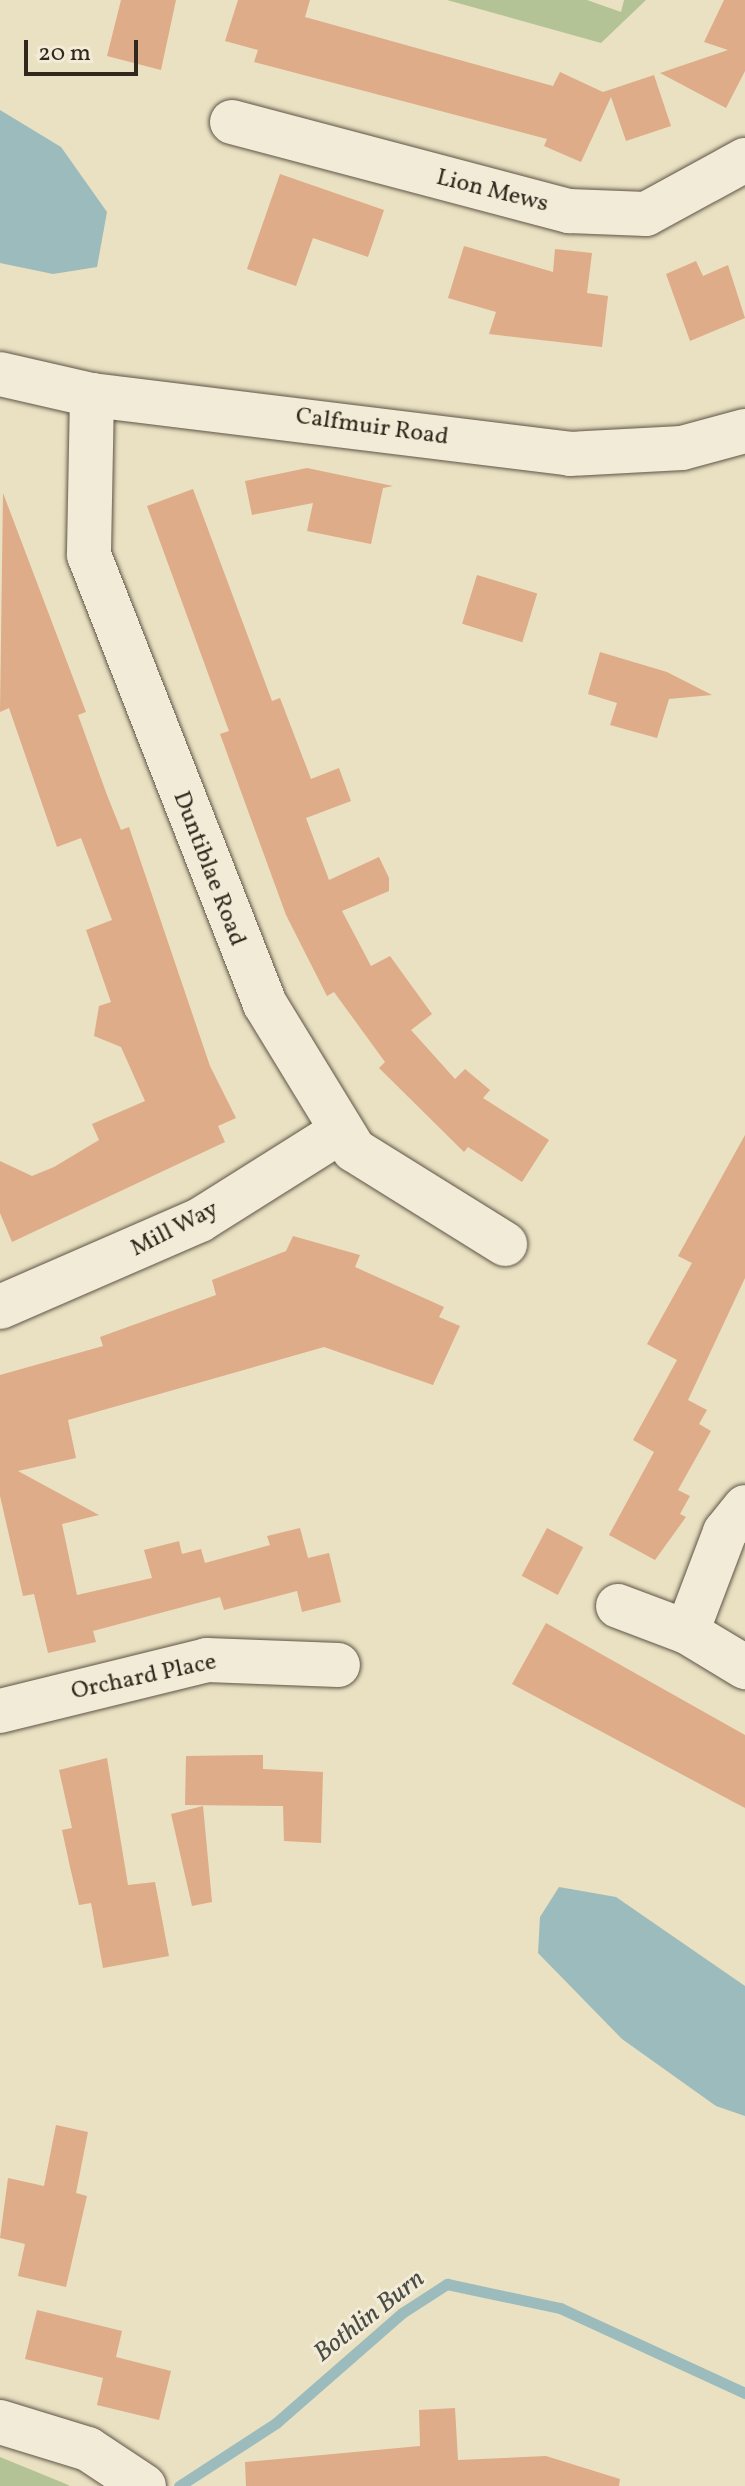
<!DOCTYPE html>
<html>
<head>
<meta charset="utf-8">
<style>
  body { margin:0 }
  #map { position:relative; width:745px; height:2486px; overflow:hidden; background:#eae0c2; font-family:Vollkorn,serif }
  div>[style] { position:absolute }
  .green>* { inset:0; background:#b4c395 }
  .water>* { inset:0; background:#9bbbbc }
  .stream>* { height:11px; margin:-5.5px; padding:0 5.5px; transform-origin:5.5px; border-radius:5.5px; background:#9bbbbc }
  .building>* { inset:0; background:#deac88; transform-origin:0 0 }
  .roads { filter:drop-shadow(0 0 2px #5e5646) drop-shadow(0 0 2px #5e5646) }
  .minor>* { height:44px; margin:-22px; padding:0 22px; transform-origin:22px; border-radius:22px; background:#f1ebd7 }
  span { translate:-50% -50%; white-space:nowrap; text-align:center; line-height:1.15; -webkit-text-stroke:6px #f1ebd7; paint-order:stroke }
  .street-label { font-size:24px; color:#30281d }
  .water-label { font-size:26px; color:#4b4d45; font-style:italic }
  .scale { position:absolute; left:24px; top:40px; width:114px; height:36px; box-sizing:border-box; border:4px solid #30281d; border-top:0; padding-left:10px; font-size:24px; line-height:28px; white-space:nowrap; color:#30281d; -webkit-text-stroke:6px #f1ebd7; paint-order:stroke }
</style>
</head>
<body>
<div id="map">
  <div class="green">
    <i style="clip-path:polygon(447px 0,587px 0,621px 12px,624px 0,646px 0,601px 43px)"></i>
    <i style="clip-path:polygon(0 2457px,66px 2484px,70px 2486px,0 2486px)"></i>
  </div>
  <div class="water">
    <i style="clip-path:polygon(0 110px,61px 147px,107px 212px,97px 267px,53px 274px,0 263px)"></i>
    <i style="clip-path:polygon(559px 1887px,616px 1897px,745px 1986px,745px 2116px,716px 2106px,622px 2039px,538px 1953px,540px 1917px)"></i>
  </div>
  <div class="stream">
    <i style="left:179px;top:2486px;width:116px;rotate:-33deg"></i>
    <i style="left:276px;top:2423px;width:167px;rotate:-41.1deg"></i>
    <i style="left:402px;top:2313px;width:54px;rotate:-32.8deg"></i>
    <i style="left:447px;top:2284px;width:116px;rotate:12deg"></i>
    <i style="left:560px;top:2308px;width:204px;rotate:24.7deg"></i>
  </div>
  <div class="building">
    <i style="clip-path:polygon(121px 0,176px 0,161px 70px,107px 56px)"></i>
    <i style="clip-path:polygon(238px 0,310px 0,305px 17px,553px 86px,560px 72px,603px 92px,654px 75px,671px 126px,626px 141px,611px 97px,581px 162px,544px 146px,547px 139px,254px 62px,258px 50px,225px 41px)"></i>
    <i style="clip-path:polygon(724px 0,745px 0,745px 71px,726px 108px,660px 73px,728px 50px,704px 42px)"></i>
    <i style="clip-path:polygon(280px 174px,384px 210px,368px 257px,313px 238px,296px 286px,247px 269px)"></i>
    <i style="clip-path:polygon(464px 246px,553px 272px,555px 249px,592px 253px,587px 293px,608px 296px,602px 347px,489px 334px,496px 312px,448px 298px)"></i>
    <i style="clip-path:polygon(696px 261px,703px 276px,728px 265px,745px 318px,690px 341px,666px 274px)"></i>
    <i style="clip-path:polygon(307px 468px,393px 486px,383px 488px,371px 544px,307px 531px,313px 503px,252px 515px,245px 481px)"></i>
    <i style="clip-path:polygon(193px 489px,272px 701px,280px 698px,311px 779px,339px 768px,351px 801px,306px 818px,329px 880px,379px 857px,389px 878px,389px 891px,342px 911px,371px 966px,390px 956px,432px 1014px,411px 1030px,455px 1079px,465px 1069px,490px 1090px,483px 1098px,549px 1140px,522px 1182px,468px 1147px,464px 1152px,379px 1068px,385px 1062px,334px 992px,327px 996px,286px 915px,220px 734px,229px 731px,147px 506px)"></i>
    <i style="clip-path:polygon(3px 493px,86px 712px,78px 715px,107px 795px,121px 830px,129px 827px,210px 1066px,236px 1118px,218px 1126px,225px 1142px,12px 1242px,0 1213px,0 1161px,32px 1176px,54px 1167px,99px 1140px,92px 1124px,145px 1101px,121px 1047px,94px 1036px,99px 1006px,111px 1002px,86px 930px,112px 920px,81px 838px,57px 847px,9px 708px,0 712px)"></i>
    <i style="left:477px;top:575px;width:63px;height:51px;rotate:17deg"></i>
    <i style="clip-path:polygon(600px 652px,667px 672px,712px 695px,669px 699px,657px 738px,610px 725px,617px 703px,588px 694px)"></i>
    <i style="clip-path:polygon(745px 1135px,745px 1278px,688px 1400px,707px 1410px,699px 1424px,711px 1431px,678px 1490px,690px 1496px,680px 1514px,686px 1517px,655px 1560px,609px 1535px,654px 1452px,633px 1440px,677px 1360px,647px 1344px,692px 1263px,678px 1256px)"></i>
    <i style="clip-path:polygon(293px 1236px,360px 1255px,355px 1267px,444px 1307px,439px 1317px,460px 1326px,433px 1385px,324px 1347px,68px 1420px,76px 1458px,18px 1471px,99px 1515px,62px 1524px,77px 1595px,152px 1578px,144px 1550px,179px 1541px,182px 1554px,201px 1549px,205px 1563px,270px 1545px,267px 1536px,300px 1528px,308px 1558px,329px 1553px,341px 1602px,302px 1612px,297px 1591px,224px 1610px,220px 1597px,93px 1631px,96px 1642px,48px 1653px,34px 1594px,23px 1596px,0 1496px,0 1375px,103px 1346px,100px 1337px,216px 1295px,212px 1280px,286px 1251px)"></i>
    <i style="left:547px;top:1528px;width:41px;height:54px;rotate:28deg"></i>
    <i style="clip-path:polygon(546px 1623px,745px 1735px,745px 1808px,512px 1684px)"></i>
    <i style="clip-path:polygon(263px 1755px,263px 1769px,323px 1772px,321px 1843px,284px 1841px,283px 1806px,185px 1805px,186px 1756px)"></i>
    <i style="clip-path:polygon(107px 1758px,128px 1885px,155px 1882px,169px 1956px,103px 1968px,91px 1903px,79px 1905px,70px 1867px,62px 1830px,72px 1828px,59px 1770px)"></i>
    <i style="clip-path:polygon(203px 1806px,212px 1902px,192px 1906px,171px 1814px)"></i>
    <i style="clip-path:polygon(56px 2125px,88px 2132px,76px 2193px,87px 2196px,66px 2287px,18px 2276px,25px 2244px,0 2238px,8px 2178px,44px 2186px)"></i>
    <i style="clip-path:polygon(37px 2310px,122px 2331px,116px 2357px,171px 2371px,159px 2420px,97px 2405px,103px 2378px,25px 2359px)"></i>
    <i style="clip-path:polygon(455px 2408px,458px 2460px,546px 2456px,620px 2479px,619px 2486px,246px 2486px,245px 2462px,420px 2446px,419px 2410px)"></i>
  </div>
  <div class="roads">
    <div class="minor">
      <i style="left:232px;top:122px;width:349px;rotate:14.8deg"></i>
      <i style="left:569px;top:211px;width:77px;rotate:2.2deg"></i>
      <i style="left:646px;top:214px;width:113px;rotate:-28.6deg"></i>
      <i style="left:0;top:374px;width:94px;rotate:12.9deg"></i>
      <i style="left:92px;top:395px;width:482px;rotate:7deg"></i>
      <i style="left:570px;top:454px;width:112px;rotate:-3.1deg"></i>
      <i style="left:682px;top:448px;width:65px;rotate:-15.1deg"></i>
      <i style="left:92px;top:395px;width:160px;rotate:91.1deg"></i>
      <i style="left:89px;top:555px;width:482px;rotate:68.6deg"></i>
      <i style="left:265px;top:1004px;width:171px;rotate:58.6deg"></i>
      <i style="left:354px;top:1150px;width:178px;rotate:31.9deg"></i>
      <i style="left:0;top:1307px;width:218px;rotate:-23.5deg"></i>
      <i style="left:200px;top:1220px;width:165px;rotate:-32.2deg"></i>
      <i style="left:618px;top:1606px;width:74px;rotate:20.6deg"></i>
      <i style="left:687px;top:1632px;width:68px;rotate:31.1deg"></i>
      <i style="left:687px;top:1632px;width:107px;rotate:-69.2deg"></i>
      <i style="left:725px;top:1532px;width:32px;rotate:-51deg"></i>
      <i style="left:0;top:1711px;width:213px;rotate:-13.8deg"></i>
      <i style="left:207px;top:1660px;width:131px;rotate:2.2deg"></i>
      <i style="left:0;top:2422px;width:92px;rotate:17.1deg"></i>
      <i style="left:88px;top:2449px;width:67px;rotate:33.5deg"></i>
    </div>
  </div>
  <div class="street-label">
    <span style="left:492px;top:192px;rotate:14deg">Lion Mews</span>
    <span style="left:372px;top:428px;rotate:8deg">Calfmuir Road</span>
    <span style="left:208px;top:869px;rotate:69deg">Duntiblae Road</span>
    <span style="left:175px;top:1230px;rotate:-27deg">Mill Way</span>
    <span style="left:144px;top:1678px;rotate:-12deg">Orchard Place</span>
  </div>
  <div class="water-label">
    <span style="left:370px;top:2317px;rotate:-38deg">Bothlin Burn</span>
  </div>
  <div class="scale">20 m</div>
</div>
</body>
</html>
